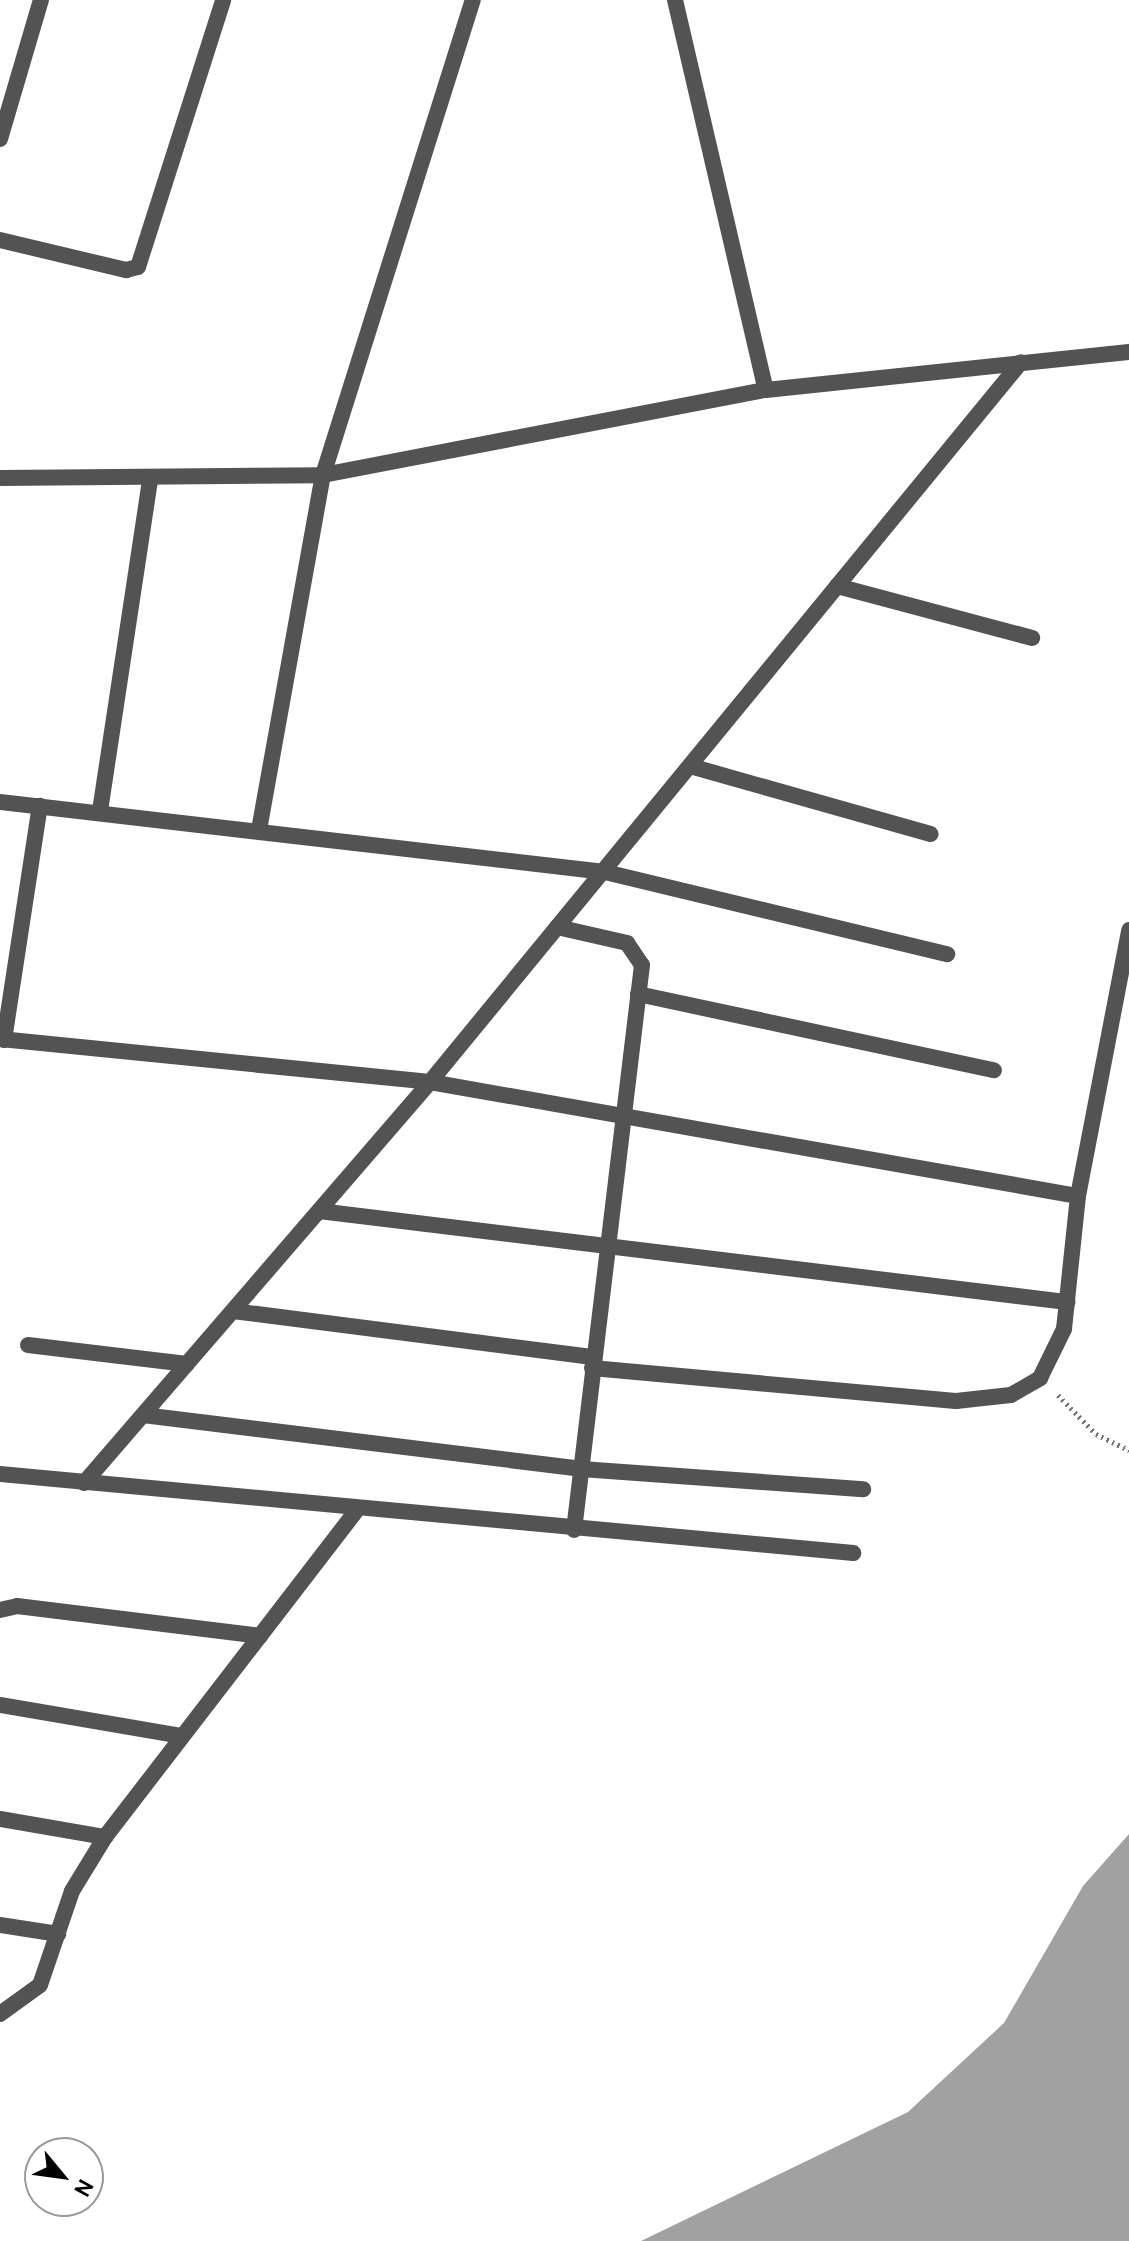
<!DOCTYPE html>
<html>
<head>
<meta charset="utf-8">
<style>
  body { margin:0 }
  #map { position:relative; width:1129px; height:2241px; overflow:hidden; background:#fff; font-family:Cabin,sans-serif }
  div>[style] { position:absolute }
  .water>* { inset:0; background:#a1a1a1 }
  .path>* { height:5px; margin-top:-2.5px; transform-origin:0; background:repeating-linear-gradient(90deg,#757575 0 2px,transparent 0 6px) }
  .lane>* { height:16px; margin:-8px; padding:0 8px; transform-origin:8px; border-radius:8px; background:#535353 }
  .street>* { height:16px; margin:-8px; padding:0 8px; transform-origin:8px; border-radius:8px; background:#535353 }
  span { translate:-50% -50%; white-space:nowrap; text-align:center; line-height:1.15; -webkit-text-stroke:8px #fff; paint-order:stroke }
  .north { position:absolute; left:24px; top:2137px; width:80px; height:80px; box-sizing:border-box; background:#fff; border:2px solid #999; border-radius:50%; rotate:119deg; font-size:22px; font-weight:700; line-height:32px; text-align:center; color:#000 }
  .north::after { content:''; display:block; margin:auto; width:28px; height:36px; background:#000; clip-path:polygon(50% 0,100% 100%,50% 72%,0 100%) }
</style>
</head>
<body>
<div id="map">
  <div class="water">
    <i style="clip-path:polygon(1129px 1834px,1129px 2241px,641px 2241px,908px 2112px,1004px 2023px,1083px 1886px)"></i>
  </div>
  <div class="path">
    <i style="left:1058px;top:1395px;width:54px;rotate:45.7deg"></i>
    <i style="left:1096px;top:1434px;width:37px;rotate:26deg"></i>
  </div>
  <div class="lane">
    <i style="left:0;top:139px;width:145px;rotate:-73.6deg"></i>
    <i style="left:0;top:240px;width:130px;rotate:13.4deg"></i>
    <i style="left:126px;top:270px;width:12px;rotate:-14deg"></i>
    <i style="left:138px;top:267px;width:280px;rotate:-72.3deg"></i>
    <i style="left:28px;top:1345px;width:160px;rotate:6.8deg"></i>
  </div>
  <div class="street">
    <i style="left:675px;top:0;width:400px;rotate:76.9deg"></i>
    <i style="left:0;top:478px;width:323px;rotate:-0.5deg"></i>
    <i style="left:323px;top:475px;width:451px;rotate:-10.9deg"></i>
    <i style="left:766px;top:390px;width:365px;rotate:-6deg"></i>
    <i style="left:837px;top:586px;width:202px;rotate:14.9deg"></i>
    <i style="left:690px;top:766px;width:250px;rotate:15.8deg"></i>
    <i style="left:0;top:802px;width:609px;rotate:6.6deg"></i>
    <i style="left:605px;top:872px;width:352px;rotate:13.5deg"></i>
    <i style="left:100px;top:811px;width:334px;rotate:-81.4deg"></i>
    <i style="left:259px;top:830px;width:361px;rotate:-79.8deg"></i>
    <i style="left:323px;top:475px;width:498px;rotate:-72.5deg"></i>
    <i style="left:557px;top:927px;width:72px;rotate:12.9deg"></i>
    <i style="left:627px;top:943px;width:27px;rotate:56deg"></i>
    <i style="left:642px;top:965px;width:569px;rotate:96.86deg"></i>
    <i style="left:638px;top:994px;width:364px;rotate:12.1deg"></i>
    <i style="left:0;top:1039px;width:432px;rotate:5.7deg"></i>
    <i style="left:430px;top:1082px;width:658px;rotate:9.98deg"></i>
    <i style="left:4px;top:1040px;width:237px;rotate:-81.3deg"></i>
    <i style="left:319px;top:1211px;width:754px;rotate:6.94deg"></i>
    <i style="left:233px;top:1311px;width:364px;rotate:7.3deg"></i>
    <i style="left:592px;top:1368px;width:365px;rotate:5.2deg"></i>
    <i style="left:956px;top:1401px;width:55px;rotate:-6.2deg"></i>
    <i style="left:1011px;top:1395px;width:34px;rotate:-30deg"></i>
    <i style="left:1040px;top:1378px;width:55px;rotate:-63.9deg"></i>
    <i style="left:1064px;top:1329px;width:134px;rotate:-84deg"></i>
    <i style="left:1078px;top:1196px;width:271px;rotate:-79.1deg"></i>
    <i style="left:143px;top:1415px;width:441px;rotate:7deg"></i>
    <i style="left:581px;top:1469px;width:283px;rotate:4.1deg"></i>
    <i style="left:0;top:1474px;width:857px;rotate:5.29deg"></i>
    <i style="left:84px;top:1483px;width:530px;rotate:-49.21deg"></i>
    <i style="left:430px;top:1082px;width:931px;rotate:-50.62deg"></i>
    <i style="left:0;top:1610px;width:17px;rotate:-13deg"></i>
    <i style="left:17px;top:1606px;width:245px;rotate:7deg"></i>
    <i style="left:0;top:1705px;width:185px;rotate:9.7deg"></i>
    <i style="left:0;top:1819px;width:107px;rotate:9.7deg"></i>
    <i style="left:0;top:1925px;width:59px;rotate:8.8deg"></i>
    <i style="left:0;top:2014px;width:49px;rotate:-35.9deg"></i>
    <i style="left:40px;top:1985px;width:99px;rotate:-71.2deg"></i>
    <i style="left:72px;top:1891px;width:63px;rotate:-58.6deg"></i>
    <i style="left:105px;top:1837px;width:410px;rotate:-52.4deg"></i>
  </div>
  <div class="north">N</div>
</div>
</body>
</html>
